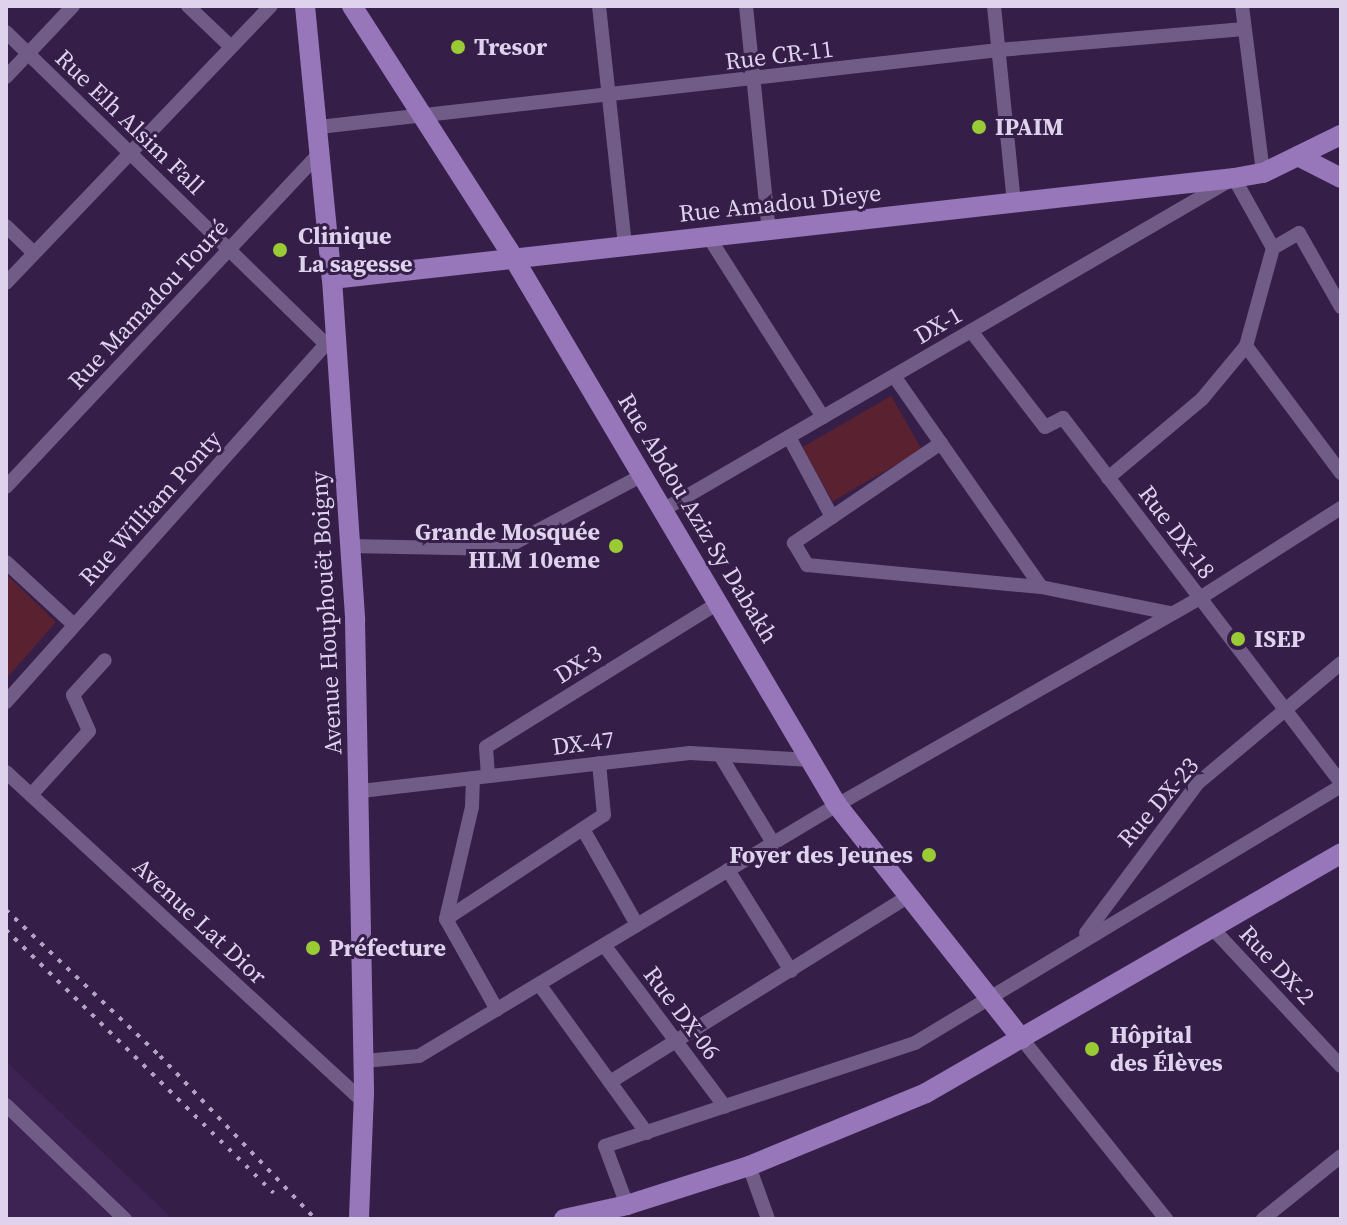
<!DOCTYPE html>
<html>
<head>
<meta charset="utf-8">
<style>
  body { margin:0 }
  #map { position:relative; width:1347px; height:1225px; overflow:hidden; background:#351f49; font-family:"Source Serif 4",serif }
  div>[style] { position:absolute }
  .built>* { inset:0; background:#3d2354 }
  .green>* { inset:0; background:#5a2130; transform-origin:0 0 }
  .street>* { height:14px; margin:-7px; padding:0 7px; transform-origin:7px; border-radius:7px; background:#715c87 }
  .secondary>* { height:20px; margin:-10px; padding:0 10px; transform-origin:10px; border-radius:10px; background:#9876ba }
  .rail>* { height:4px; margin-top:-2px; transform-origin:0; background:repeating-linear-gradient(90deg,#b2a3c2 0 4px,transparent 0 12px) }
  .dots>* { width:22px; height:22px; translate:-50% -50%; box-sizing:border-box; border:4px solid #351f49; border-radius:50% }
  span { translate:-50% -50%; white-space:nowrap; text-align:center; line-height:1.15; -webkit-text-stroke:6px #351f49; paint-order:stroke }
  .poi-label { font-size:24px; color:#ded2ed; font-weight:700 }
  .left { translate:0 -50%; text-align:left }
  .right { translate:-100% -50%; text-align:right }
  .street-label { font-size:24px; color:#ded2ed }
  .frame { position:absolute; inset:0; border:8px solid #ded2ed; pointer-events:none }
</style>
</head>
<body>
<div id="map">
  <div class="built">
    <i style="clip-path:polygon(6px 1061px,173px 1219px,6px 1219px)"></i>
  </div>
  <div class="green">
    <i style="left:891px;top:396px;width:62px;height:103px;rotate:60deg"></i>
    <i style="clip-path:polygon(6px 574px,56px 622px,6px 679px)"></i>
  </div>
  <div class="street">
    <i style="left:188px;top:6px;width:59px;rotate:43.6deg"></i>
    <i style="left:599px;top:6px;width:239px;rotate:83.8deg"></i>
    <i style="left:746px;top:6px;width:226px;rotate:84.2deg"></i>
    <i style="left:994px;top:6px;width:199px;rotate:84.2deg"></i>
    <i style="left:1242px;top:6px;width:168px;rotate:82.8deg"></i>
    <i style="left:6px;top:32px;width:447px;rotate:44.3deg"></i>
    <i style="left:6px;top:77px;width:98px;rotate:-46.7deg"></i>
    <i style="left:319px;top:127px;width:684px;rotate:-6.46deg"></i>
    <i style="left:999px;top:50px;width:246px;rotate:-4.9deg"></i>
    <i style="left:6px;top:226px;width:39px;rotate:44deg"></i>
    <i style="left:710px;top:239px;width:211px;rotate:57.6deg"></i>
    <i style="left:6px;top:283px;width:383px;rotate:-46.3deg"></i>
    <i style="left:1341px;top:307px;width:85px;rotate:-119.6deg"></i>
    <i style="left:1299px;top:233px;width:30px;rotate:150deg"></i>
    <i style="left:1273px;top:248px;width:102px;rotate:105.4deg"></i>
    <i style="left:1246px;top:346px;width:159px;rotate:53.2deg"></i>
    <i style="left:971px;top:331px;width:121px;rotate:52.4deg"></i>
    <i style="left:1045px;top:427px;width:20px;rotate:-27deg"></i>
    <i style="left:1063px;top:418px;width:459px;rotate:52.7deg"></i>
    <i style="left:894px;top:376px;width:257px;rotate:55.1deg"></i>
    <i style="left:789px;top:437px;width:91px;rotate:61.7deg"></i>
    <i style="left:941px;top:443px;width:178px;rotate:145.8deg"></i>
    <i style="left:794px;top:543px;width:26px;rotate:59deg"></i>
    <i style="left:807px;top:565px;width:235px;rotate:5.4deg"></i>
    <i style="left:1041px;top:587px;width:132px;rotate:11.4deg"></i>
    <i style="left:1108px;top:478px;width:123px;rotate:-40deg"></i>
    <i style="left:1202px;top:399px;width:69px;rotate:-50.3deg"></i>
    <i style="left:6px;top:487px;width:460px;rotate:-46.8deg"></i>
    <i style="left:663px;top:510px;width:661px;rotate:-30.18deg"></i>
    <i style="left:1234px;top:178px;width:80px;rotate:60.9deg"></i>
    <i style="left:349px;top:546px;width:154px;rotate:1.1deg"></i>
    <i style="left:503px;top:549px;width:158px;rotate:-27.9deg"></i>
    <i style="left:6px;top:562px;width:93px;rotate:42.8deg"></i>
    <i style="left:6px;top:702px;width:480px;rotate:-48.2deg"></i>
    <i style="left:720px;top:755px;width:103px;rotate:58.9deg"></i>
    <i style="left:6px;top:772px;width:487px;rotate:42.7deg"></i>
    <i style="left:488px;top:776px;width:29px;rotate:-94deg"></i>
    <i style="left:486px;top:747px;width:273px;rotate:-31.8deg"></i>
    <i style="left:473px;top:778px;width:29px;rotate:92deg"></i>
    <i style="left:472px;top:807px;width:115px;rotate:103.1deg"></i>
    <i style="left:446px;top:919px;width:104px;rotate:60.7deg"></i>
    <i style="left:361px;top:791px;width:331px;rotate:-6.6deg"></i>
    <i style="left:690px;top:753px;width:121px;rotate:3.3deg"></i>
    <i style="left:31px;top:795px;width:86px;rotate:-47.8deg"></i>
    <i style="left:89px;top:731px;width:39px;rotate:-114deg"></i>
    <i style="left:73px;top:695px;width:47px;rotate:-47.6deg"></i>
    <i style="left:583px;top:829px;width:110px;rotate:60.6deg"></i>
    <i style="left:728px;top:870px;width:119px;rotate:58deg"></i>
    <i style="left:446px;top:919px;width:189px;rotate:-33.4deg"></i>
    <i style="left:604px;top:815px;width:52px;rotate:-95.5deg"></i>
    <i style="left:1214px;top:930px;width:186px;rotate:47deg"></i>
    <i style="left:1086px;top:933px;width:187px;rotate:-53.3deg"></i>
    <i style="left:1198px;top:783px;width:187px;rotate:-40deg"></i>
    <i style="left:604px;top:945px;width:202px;rotate:53.2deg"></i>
    <i style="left:539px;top:984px;width:184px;rotate:54.1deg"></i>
    <i style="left:1022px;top:1039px;width:231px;rotate:51.3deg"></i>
    <i style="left:364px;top:1061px;width:55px;rotate:-5.2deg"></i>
    <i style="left:419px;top:1056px;width:488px;rotate:-31deg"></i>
    <i style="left:837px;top:805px;width:418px;rotate:-29.7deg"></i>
    <i style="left:1200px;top:598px;width:167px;rotate:-32.6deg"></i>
    <i style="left:610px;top:1082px;width:352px;rotate:-31.9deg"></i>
    <i style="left:6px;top:1105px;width:165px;rotate:43.8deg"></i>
    <i style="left:749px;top:1166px;width:56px;rotate:70.3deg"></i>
    <i style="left:627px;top:1205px;width:63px;rotate:-110.4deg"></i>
    <i style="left:605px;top:1146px;width:327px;rotate:-18.4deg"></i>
    <i style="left:915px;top:1043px;width:498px;rotate:-31.1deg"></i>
    <i style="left:1263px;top:1219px;width:100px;rotate:-38.9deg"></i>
  </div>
  <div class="secondary">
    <i style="left:305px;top:6px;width:274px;rotate:84.4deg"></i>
    <i style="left:332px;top:279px;width:342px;rotate:86.1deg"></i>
    <i style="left:355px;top:620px;width:473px;rotate:88.9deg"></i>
    <i style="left:364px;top:1093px;width:126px;rotate:92.3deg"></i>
    <i style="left:352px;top:6px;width:298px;rotate:57.3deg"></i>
    <i style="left:513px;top:257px;width:637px;rotate:59.41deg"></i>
    <i style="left:837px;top:805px;width:298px;rotate:51.7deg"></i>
    <i style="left:1298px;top:156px;width:48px;rotate:27.1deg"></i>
    <i style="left:332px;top:279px;width:908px;rotate:-6.39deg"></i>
    <i style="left:1234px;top:178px;width:29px;rotate:-10deg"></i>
    <i style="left:1263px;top:173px;width:87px;rotate:-26deg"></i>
    <i style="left:564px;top:1219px;width:65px;rotate:-12.5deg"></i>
    <i style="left:627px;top:1205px;width:128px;rotate:-17.7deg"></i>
    <i style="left:749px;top:1166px;width:191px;rotate:-22.4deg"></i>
    <i style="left:926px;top:1093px;width:479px;rotate:-30deg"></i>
  </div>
  <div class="rail">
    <i style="left:6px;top:910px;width:212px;rotate:43.5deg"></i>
    <i style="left:160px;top:1056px;width:225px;rotate:46.4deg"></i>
    <i style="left:6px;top:930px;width:375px;rotate:44.5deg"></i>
  </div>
  <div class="dots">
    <i style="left:458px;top:47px;background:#9acb34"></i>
    <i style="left:979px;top:127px;background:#9acb34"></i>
    <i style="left:280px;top:250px;background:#9acb34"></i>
    <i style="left:616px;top:546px;background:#9acb34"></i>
    <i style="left:1238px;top:639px;background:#9acb34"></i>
    <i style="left:929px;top:855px;background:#9acb34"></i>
    <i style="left:313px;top:948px;background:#9acb34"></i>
    <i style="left:1092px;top:1049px;background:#9acb34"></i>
  </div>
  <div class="poi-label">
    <span class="left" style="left:474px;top:47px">Tresor</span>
    <span class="left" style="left:995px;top:127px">IPAIM</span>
    <span class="left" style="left:298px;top:250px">Clinique<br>La sagesse</span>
    <span class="right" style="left:600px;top:546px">Grande Mosquée<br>HLM 10eme</span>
    <span class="left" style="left:1254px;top:639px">ISEP</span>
    <span class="right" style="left:913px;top:855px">Foyer des Jeunes</span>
    <span class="left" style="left:329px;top:948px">Préfecture</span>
    <span class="left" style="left:1110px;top:1049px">Hôpital<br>des Élèves</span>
  </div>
  <div class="street-label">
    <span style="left:779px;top:55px;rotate:-7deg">Rue CR-11</span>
    <span style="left:130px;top:122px;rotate:44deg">Rue Elh Alsim Fall</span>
    <span style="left:780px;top:203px;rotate:-6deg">Rue Amadou Dieye</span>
    <span style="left:148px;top:304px;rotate:-47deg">Rue Mamadou Touré</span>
    <span style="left:938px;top:325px;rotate:-30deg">DX-1</span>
    <span style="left:150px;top:508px;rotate:-48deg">Rue William Ponty</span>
    <span style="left:698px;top:518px;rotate:59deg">Rue Abdou Aziz Sy Dabakh</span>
    <span style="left:1177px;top:532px;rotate:53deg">Rue DX-18</span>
    <span style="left:326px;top:613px;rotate:-93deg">Avenue Houphouët Boigny</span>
    <span style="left:578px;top:664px;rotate:-32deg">DX-3</span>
    <span style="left:583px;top:743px;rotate:-7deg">DX-47</span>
    <span style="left:1158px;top:802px;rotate:-49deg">Rue DX-23</span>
    <span style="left:200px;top:921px;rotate:43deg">Avenue Lat Dior</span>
    <span style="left:1277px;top:965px;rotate:47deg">Rue DX-2</span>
    <span style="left:682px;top:1013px;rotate:53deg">Rue DX-06</span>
  </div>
  <div class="frame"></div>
</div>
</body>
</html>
